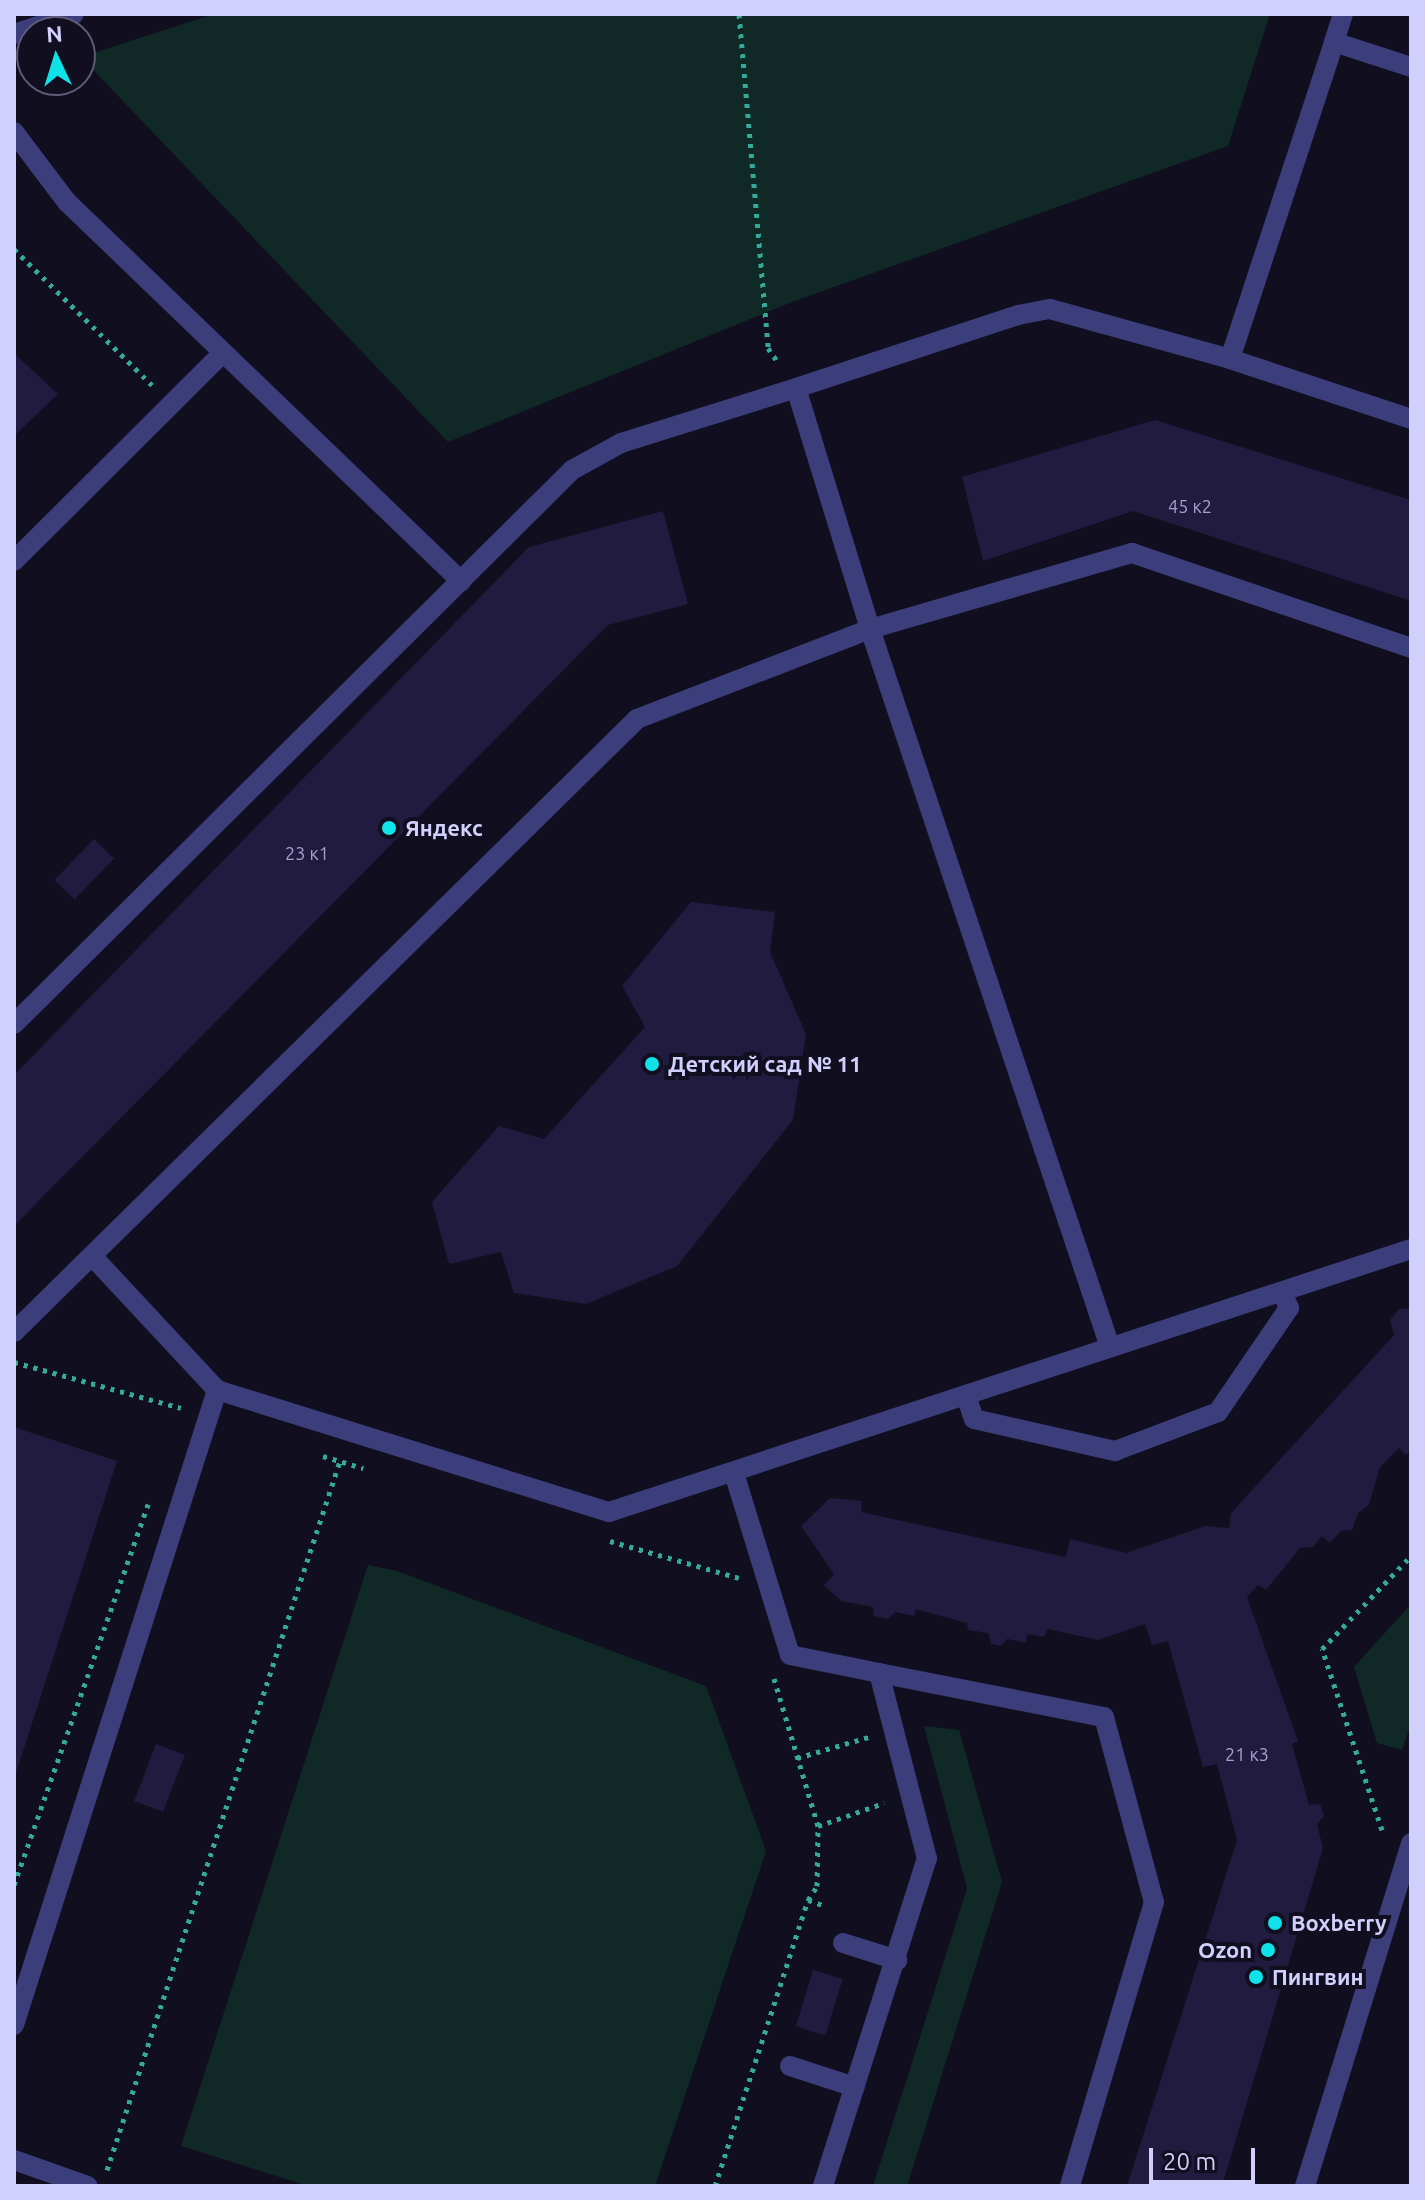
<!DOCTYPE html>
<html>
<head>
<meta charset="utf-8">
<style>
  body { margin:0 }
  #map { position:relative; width:1425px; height:2200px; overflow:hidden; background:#100e1f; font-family:Ubuntu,sans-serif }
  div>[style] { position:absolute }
  .green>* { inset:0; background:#112926 }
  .building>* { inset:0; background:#201b3f; transform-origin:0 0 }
  .path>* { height:5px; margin-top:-2.5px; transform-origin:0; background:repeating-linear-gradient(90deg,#35aa9b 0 4px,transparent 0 10px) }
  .lane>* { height:20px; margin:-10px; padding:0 10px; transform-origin:10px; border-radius:10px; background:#3c3e7b }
  .street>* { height:20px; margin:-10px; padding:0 10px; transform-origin:10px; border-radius:10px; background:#3c3e7b }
  .dots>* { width:22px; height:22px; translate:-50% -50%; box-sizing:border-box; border:4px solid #100e1f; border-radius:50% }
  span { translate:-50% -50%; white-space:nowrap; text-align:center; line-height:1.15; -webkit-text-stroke:8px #100e1f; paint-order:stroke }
  .number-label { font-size:18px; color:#a5a2cd }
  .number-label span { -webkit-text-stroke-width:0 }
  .poi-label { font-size:22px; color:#d1cffc; font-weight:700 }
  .left { translate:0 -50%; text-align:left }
  .right { translate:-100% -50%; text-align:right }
  .frame { position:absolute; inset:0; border:16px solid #d1cffc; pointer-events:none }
  .north { position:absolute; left:16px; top:16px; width:80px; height:80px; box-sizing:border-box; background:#100e1f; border:2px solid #5d5b77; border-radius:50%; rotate:356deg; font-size:22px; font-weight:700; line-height:32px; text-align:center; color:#d1cffc }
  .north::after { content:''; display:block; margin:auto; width:28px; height:36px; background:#0fe2e8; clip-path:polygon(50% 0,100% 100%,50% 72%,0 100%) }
  .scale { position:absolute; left:1149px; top:2148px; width:106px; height:36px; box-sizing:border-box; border:4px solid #d1cffc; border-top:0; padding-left:10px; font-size:24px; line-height:28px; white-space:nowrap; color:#d1cffc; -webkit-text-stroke:6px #100e1f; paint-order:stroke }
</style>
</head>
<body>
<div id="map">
  <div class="green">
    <i style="clip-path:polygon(214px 14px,1270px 14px,1228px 146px,792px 302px,448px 442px,81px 57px)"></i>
    <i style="clip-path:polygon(368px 1565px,397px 1571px,706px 1686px,766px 1851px,655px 2186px,308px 2186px,181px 2146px)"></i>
    <i style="clip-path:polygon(1411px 1604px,1411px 1724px,1402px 1750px,1377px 1743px,1354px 1667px)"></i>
    <i style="clip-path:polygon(924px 1726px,959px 1730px,1002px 1882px,907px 2186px,873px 2186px,967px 1888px)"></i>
  </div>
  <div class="building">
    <i style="clip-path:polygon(14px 353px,58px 394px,14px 436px)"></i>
    <i style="clip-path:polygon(1155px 420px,1411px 500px,1411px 601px,1133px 511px,983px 561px,962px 477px)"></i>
    <i style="clip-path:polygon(663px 511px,688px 604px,608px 625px,14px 1226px,14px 1075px,529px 547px)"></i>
    <i style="left:94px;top:839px;width:28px;height:57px;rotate:44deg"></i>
    <i style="clip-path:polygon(691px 902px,775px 912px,770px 952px,806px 1034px,793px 1120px,677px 1266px,586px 1304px,514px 1293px,501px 1252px,449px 1264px,432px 1202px,499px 1126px,544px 1139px,645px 1027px,622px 986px)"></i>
    <i style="clip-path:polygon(1411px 1308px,1411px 1450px,1406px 1455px,1399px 1448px,1380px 1467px,1369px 1505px,1358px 1513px,1352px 1530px,1341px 1531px,1330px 1543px,1322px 1536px,1313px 1547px,1300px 1548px,1266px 1590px,1258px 1585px,1247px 1597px,1298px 1741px,1292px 1744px,1309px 1805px,1320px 1804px,1324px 1816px,1317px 1824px,1323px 1848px,1222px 2186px,1127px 2186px,1237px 1840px,1217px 1764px,1203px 1767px,1168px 1641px,1152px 1645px,1145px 1624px,1098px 1640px,1048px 1629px,1044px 1637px,1027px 1634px,1026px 1643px,1007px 1639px,1001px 1646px,991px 1644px,988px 1633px,968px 1630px,967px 1623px,916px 1609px,914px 1616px,895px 1612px,888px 1619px,874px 1616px,873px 1607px,841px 1601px,824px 1585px,834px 1574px,801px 1526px,830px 1498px,862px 1501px,861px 1512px,1066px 1557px,1070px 1539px,1126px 1553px,1205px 1526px,1229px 1528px,1231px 1513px,1394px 1335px,1390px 1320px,1399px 1309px)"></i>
    <i style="clip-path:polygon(14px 1427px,117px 1461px,15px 1776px,16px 1497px)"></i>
    <i style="left:156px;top:1744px;width:31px;height:61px;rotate:21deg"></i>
    <i style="left:813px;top:1970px;width:31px;height:59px;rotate:17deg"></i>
  </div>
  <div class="path">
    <i style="left:739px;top:14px;width:335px;rotate:85deg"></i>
    <i style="left:768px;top:348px;width:19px;rotate:55deg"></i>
    <i style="left:14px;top:249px;width:197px;rotate:44.6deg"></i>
    <i style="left:14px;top:1362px;width:173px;rotate:15.4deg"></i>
    <i style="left:323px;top:1456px;width:42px;rotate:16.7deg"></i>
    <i style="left:610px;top:1541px;width:134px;rotate:16deg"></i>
    <i style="left:797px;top:1758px;width:75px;rotate:-16.3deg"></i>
    <i style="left:818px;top:1826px;width:70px;rotate:-19.2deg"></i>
    <i style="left:1382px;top:1830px;width:191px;rotate:-108.3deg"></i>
    <i style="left:1322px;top:1649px;width:129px;rotate:-46.3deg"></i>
    <i style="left:14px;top:1885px;width:404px;rotate:-70.6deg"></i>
    <i style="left:808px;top:1900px;width:18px;rotate:19deg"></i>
    <i style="left:107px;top:2170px;width:746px;rotate:-71.81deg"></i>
    <i style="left:715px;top:2186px;width:301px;rotate:-72deg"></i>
    <i style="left:808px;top:1900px;width:17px;rotate:-57deg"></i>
    <i style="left:817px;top:1886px;width:60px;rotate:-89deg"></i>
    <i style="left:818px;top:1826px;width:154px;rotate:-106.6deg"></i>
  </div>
  <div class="lane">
    <i style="left:1343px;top:14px;width:29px;rotate:108deg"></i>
    <i style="left:1334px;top:42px;width:81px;rotate:18deg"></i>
    <i style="left:14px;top:132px;width:88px;rotate:52.9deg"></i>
    <i style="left:67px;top:202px;width:547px;rotate:43.89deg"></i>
    <i style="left:1230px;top:359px;width:191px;rotate:18.3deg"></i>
    <i style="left:796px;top:388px;width:234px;rotate:-18.2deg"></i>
    <i style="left:1018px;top:315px;width:33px;rotate:-11deg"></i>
    <i style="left:1050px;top:309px;width:187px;rotate:15.5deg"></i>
    <i style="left:1230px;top:359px;width:334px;rotate:-71.8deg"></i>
    <i style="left:14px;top:561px;width:295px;rotate:-44.9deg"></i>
    <i style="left:14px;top:1024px;width:786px;rotate:-44.79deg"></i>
    <i style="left:572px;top:470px;width:56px;rotate:-28.9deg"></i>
    <i style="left:621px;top:443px;width:183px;rotate:-17.4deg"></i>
    <i style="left:796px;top:388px;width:252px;rotate:72.9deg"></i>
    <i style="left:870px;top:629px;width:250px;rotate:158.9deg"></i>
    <i style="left:637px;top:719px;width:874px;rotate:135.46deg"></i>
    <i style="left:1110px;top:1347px;width:757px;rotate:-108.48deg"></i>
    <i style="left:870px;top:629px;width:273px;rotate:-16.2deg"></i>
    <i style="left:1132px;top:553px;width:295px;rotate:18.8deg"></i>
    <i style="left:217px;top:1390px;width:411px;rotate:17.3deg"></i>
    <i style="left:609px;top:1512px;width:844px;rotate:-18.16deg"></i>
    <i style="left:966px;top:1395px;width:25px;rotate:72deg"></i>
    <i style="left:974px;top:1419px;width:145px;rotate:12.8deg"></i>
    <i style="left:1115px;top:1451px;width:110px;rotate:-20.7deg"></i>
    <i style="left:1218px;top:1412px;width:126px;rotate:-55.7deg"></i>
    <i style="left:1289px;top:1308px;width:17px;rotate:-114deg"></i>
    <i style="left:734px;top:1473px;width:190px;rotate:72.9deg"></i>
    <i style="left:790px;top:1655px;width:91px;rotate:11.4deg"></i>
    <i style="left:879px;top:1673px;width:191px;rotate:75.5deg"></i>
    <i style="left:927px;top:1858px;width:344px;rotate:107.6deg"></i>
    <i style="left:879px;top:1673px;width:229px;rotate:11.1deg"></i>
    <i style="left:1104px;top:1717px;width:192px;rotate:74.9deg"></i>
    <i style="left:1154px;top:1902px;width:296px;rotate:106.5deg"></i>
    <i style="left:843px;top:1943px;width:57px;rotate:17.5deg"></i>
    <i style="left:14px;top:2025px;width:667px;rotate:-72.27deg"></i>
    <i style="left:217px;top:1390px;width:183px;rotate:-133deg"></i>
    <i style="left:790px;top:2066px;width:68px;rotate:17.9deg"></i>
    <i style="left:14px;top:2160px;width:78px;rotate:19.4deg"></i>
    <i style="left:1305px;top:2186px;width:359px;rotate:-72.8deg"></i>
  </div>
  <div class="street">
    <i style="left:14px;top:34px;width:63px;rotate:-18.4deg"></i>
  </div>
  <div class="dots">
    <i style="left:389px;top:828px;background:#0fe2e8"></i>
    <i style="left:652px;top:1064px;background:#0fe2e8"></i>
    <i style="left:1275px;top:1923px;background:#0fe2e8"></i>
    <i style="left:1268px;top:1950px;background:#0fe2e8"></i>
    <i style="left:1256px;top:1977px;background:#0fe2e8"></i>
  </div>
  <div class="number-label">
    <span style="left:1190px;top:506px">45 к2</span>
    <span style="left:307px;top:853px">23 к1</span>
    <span style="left:1247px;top:1754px">21 к3</span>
  </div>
  <div class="poi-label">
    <span class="left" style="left:405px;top:828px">Яндекс</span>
    <span class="left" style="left:668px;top:1064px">Детский сад № 11</span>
    <span class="left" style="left:1291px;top:1923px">Boxberry</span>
    <span class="right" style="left:1252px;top:1950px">Ozon</span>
    <span class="left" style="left:1272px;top:1977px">Пингвин</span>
  </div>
  <div class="frame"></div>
  <div class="north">N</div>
  <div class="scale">20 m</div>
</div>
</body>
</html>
